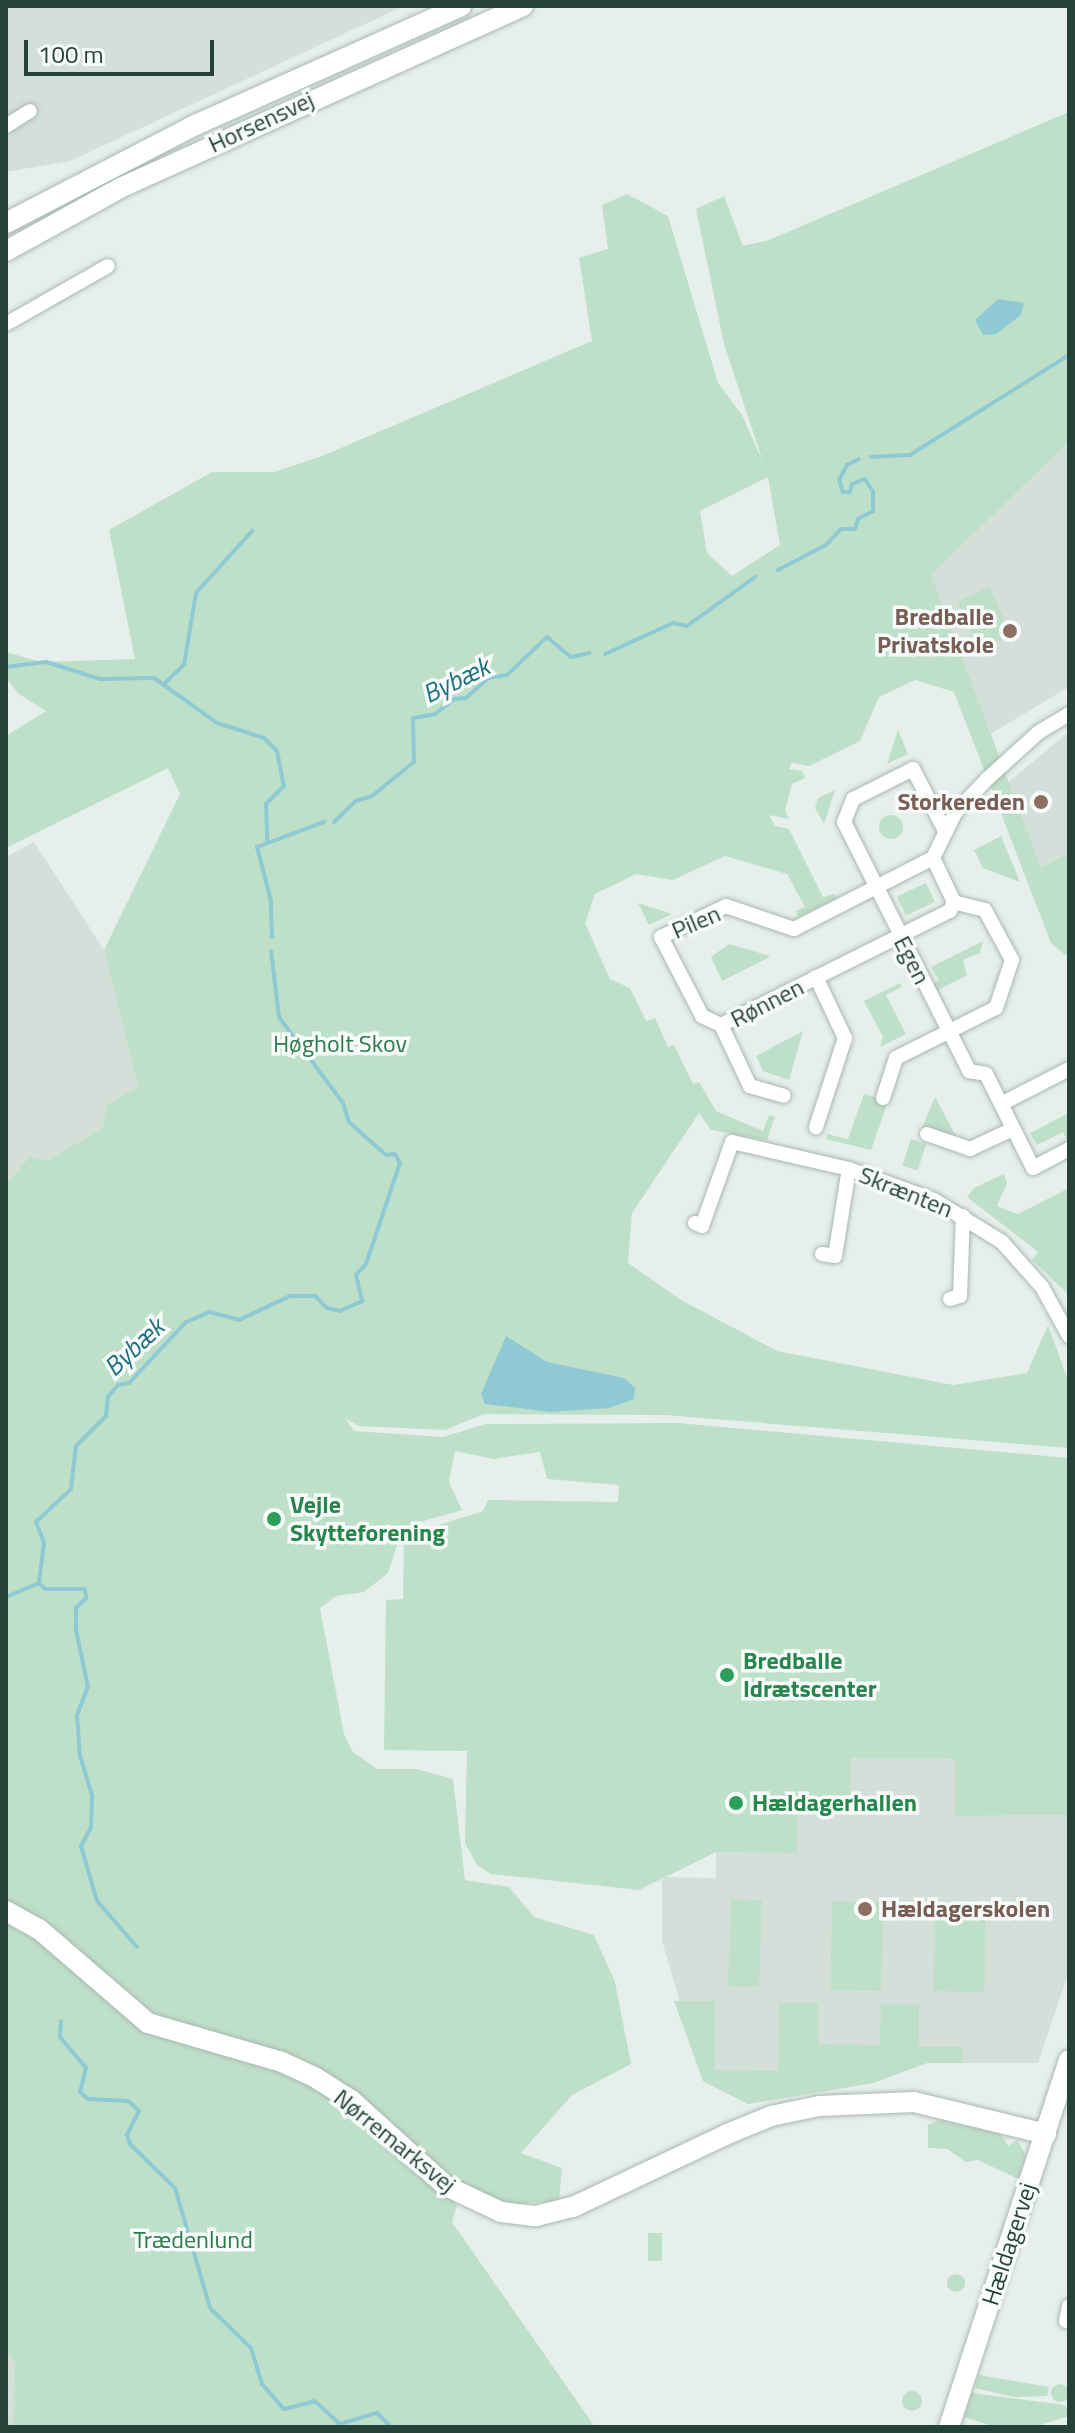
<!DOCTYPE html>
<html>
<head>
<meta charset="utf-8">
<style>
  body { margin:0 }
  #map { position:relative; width:1075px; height:2433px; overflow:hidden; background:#e6efeb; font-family:"Titillium Web",sans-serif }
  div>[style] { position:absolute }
  .built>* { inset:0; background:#d4dfda }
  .green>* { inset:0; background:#bfe0c8; transform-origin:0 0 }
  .round { border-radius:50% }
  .water>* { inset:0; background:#8ec9d4 }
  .stream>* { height:4px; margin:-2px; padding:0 2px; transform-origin:2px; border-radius:2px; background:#8ec9d4 }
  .roads { filter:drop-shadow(0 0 2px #a8b8b2) drop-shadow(0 0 2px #a8b8b2) }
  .street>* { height:14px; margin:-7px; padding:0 7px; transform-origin:7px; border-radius:7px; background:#fff }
  .secondary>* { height:20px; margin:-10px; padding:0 10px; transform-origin:10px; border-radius:10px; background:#fff }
  .dots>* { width:22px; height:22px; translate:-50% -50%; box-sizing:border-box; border:4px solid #f7fbf9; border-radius:50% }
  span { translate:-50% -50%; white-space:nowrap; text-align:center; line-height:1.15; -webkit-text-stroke:7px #f7fbf9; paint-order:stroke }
  .street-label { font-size:24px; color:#24423a }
  .education-label { font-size:24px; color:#785e54; font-weight:700 }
  .right { translate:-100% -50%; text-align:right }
  .left { translate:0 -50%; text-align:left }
  .park-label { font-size:24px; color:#2d7a4b }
  .leisure-label { font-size:24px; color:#27864d; font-weight:700 }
  .water-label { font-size:26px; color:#1c6f80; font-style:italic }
  .frame { position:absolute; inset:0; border:8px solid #24423a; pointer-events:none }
  .scale { position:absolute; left:24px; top:40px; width:190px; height:36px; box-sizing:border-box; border:4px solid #24423a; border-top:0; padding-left:10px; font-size:24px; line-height:28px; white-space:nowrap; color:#24423a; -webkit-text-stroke:6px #f7fbf9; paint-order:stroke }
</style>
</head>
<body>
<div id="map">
  <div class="built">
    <i style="clip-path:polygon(6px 6px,404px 6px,70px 161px,6px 172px)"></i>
    <i style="clip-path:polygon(1069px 442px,1069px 687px,989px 735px,931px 575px)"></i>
    <i style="clip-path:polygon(1069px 732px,1069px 853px,1041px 869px,1006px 784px)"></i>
    <i style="clip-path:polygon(34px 842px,104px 950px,138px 1087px,106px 1105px,104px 1128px,47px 1161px,30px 1156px,6px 1184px,6px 857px)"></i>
    <i style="clip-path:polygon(850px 1758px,955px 1759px,955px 1816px,1069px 1815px,1069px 1971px,1038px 2063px,927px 2063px,873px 2083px,748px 2104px,703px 2081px,662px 1941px,662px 1877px,716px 1878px,716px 1852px,797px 1852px,797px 1799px)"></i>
    <i style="clip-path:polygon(6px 2350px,15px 2361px,13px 2427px,6px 2427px)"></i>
  </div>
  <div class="green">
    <i style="clip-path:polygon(evenodd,1069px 112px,1069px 442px,931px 575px,1041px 868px,1069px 853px,1069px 958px,1051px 943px,954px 692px,915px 680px,879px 697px,860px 741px,809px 766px,792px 763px,789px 769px,802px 771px,805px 778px,792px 784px,785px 810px,789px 819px,769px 815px,775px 826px,789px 829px,823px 897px,834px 894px,837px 898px,798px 917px,796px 911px,805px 907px,787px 874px,725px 856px,673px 880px,636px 874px,595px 894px,585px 923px,610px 979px,630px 988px,646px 1021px,655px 1018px,668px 1047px,674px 1045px,693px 1084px,699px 1082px,716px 1111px,763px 1131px,769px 1115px,775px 1117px,767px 1140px,711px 1130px,699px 1113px,632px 1213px,628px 1263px,681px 1300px,777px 1351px,953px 1385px,1027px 1373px,1048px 1325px,1069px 1383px,1069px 1448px,665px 1415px,484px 1414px,445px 1430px,359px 1426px,345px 1418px,354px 1431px,443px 1437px,486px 1424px,678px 1423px,1069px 1458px,1069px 1815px,955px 1816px,955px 1759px,851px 1758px,850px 1799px,797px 1799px,797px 1853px,716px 1852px,639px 1890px,491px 1874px,477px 1865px,465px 1843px,467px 1751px,384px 1750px,386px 1600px,403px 1599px,404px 1536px,483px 1511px,488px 1500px,618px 1502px,619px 1485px,547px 1479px,540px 1452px,494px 1459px,455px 1451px,449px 1482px,462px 1510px,403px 1527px,388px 1573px,364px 1592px,336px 1596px,320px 1608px,344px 1734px,353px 1752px,377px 1769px,416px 1769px,453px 1779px,465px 1880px,509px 1887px,534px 1917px,594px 1935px,615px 1982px,631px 2064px,572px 2095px,521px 2153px,562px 2168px,559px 2201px,510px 2204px,467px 2193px,341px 2087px,167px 2025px,6px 1902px,6px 1184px,30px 1156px,47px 1161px,103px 1128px,106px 1105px,138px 1087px,104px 950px,180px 794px,168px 768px,8px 847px,6px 736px,46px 711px,19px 694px,6px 678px,6px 652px,41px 662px,135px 659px,109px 530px,212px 472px,274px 472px,322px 456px,592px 341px,579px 258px,608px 249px,602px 205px,627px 194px,668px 216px,718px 383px,742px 415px,763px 462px,724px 344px,696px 209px,724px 196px,743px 246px,769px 240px,1069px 112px,768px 477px,780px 545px,732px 576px,707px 553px,700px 511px,768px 477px)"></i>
    <i style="left:989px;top:587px;width:53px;height:35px;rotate:65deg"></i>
    <i style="clip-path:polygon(898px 730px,908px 754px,887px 764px)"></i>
    <i style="clip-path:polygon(835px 790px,824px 824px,815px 808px,818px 798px)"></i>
    <i class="round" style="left:879px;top:815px;width:24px;height:24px"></i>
    <i style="clip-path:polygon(1001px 836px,1020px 882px,983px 868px,974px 850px)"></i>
    <i style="left:926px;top:883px;width:21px;height:32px;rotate:65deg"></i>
    <i style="clip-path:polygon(638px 903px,672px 914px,649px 925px)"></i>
    <i style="clip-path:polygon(983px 941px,980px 953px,963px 960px,967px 975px,938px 990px,943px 1008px,932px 985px,939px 980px,931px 967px)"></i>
    <i style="clip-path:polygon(729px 944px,767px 955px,770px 957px,722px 981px,711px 957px)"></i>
    <i style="clip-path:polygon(900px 983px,902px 987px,886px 995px,906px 1034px,880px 1047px,883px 1037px,864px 1001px)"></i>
    <i style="clip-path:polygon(803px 1031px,789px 1080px,763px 1071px,756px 1056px)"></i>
    <i style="clip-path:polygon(864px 1094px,888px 1101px,871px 1150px,826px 1139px,827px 1134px,848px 1139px)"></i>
    <i style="clip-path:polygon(935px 1097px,957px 1138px,922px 1128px)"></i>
    <i style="clip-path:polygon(1069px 1113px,1069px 1144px,1063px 1132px,1037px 1145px,1030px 1133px)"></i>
    <i style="left:911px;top:1139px;width:16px;height:28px;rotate:18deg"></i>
    <i style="clip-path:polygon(1004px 1174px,1007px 1183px,997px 1206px,1018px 1214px,1069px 1188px,1069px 1295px,1032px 1260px,1038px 1252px,967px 1197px,974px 1188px)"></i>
    <i style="left:731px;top:1899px;width:31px;height:87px;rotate:2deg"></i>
    <i style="left:832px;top:1901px;width:51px;height:89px;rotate:1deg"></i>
    <i style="left:935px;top:1903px;width:51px;height:88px;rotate:1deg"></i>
    <i style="clip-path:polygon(6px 1917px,160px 2036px,264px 2063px,339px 2100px,457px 2205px,452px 2222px,595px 2427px,13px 2427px,15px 2362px,6px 2350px)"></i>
    <i style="clip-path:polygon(674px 2001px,715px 2001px,715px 2070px,778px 2071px,779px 2003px,818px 2003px,818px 2044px,880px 2045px,881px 2004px,919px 2005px,919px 2047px,963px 2047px,962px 2063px,927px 2063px,873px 2083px,748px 2104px,703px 2081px)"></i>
    <i style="clip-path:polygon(939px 2120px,1001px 2134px,1008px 2146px,1017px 2140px,1026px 2155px,1018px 2179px,978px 2160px,966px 2162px,947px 2149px,928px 2148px,928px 2125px)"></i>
    <i style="left:648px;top:2233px;width:14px;height:28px"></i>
    <i class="round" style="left:947px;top:2274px;width:18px;height:18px"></i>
    <i style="clip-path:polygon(979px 2375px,1049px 2387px,1047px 2396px,1014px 2397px,975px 2388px)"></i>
    <i class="round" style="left:1051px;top:2384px;width:18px;height:18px"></i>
    <i class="round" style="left:902px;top:2391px;width:20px;height:20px"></i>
    <i style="clip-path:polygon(972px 2393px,1065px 2405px,1069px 2416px,1034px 2427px,995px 2427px,964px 2417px)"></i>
  </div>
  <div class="water">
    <i style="clip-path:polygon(998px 299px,1024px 303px,1021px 315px,996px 334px,983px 335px,975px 320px)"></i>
    <i style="clip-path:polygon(506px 1336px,547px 1362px,624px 1378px,635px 1388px,634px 1399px,609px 1408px,550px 1412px,485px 1404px,481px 1394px)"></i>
  </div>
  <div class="stream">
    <i style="left:871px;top:457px;width:39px;rotate:-3deg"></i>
    <i style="left:910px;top:455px;width:188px;rotate:-32.2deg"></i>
    <i style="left:778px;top:570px;width:54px;rotate:-27.5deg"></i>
    <i style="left:826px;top:545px;width:22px;rotate:-47deg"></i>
    <i style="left:841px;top:529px;width:14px"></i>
    <i style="left:855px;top:529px;width:10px;rotate:-73deg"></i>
    <i style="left:858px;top:519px;width:17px;rotate:-28deg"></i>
    <i style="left:873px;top:511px;width:19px;rotate:-90deg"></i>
    <i style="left:873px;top:492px;width:15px;rotate:-122deg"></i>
    <i style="left:865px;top:479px;width:14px;rotate:159deg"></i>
    <i style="left:852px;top:484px;width:8px;rotate:104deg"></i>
    <i style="left:850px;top:492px;width:7px;rotate:180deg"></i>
    <i style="left:843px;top:492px;width:13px;rotate:-108deg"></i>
    <i style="left:839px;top:480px;width:17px;rotate:-62deg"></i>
    <i style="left:847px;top:465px;width:13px;rotate:-27deg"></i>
    <i style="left:605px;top:654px;width:75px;rotate:-24.5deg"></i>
    <i style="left:673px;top:623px;width:14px;rotate:12deg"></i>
    <i style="left:687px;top:626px;width:84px;rotate:-35.8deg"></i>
    <i style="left:6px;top:667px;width:40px;rotate:-7.1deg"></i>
    <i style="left:46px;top:662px;width:57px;rotate:17.5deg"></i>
    <i style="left:100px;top:679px;width:54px;rotate:-1.1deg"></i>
    <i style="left:154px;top:678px;width:77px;rotate:35.5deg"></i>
    <i style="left:217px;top:723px;width:49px;rotate:17.7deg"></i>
    <i style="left:264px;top:738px;width:18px;rotate:45deg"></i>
    <i style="left:277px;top:751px;width:36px;rotate:79deg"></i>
    <i style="left:284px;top:786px;width:25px;rotate:135deg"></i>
    <i style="left:266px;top:804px;width:36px;rotate:88deg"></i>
    <i style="left:164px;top:684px;width:28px;rotate:-44deg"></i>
    <i style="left:184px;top:665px;width:73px;rotate:-80.5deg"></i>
    <i style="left:196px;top:593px;width:84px;rotate:-47.9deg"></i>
    <i style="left:334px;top:822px;width:30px;rotate:-44deg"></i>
    <i style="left:356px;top:801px;width:17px;rotate:-17deg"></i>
    <i style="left:372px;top:796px;width:54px;rotate:-39deg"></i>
    <i style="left:414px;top:762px;width:44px;rotate:-91.3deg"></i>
    <i style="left:413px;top:718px;width:22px;rotate:-10deg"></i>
    <i style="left:435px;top:714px;width:24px;rotate:-38deg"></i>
    <i style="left:454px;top:699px;width:12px;rotate:-5deg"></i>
    <i style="left:466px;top:698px;width:30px;rotate:-42deg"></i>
    <i style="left:488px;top:678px;width:19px;rotate:-9deg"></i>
    <i style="left:507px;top:675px;width:55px;rotate:-43.5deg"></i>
    <i style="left:547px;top:637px;width:31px;rotate:40deg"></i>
    <i style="left:571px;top:657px;width:19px;rotate:-12deg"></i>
    <i style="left:272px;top:937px;width:36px;rotate:-92deg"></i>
    <i style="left:271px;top:901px;width:56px;rotate:-104.5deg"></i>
    <i style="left:257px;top:847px;width:72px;rotate:-20.5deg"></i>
    <i style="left:6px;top:1597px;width:36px;rotate:-23deg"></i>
    <i style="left:137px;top:1947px;width:61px;rotate:-131deg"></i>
    <i style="left:97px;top:1901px;width:57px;rotate:-106.2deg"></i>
    <i style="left:81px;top:1846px;width:21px;rotate:-62deg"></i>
    <i style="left:91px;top:1827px;width:32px;rotate:-88deg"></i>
    <i style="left:92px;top:1795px;width:41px;rotate:-107.1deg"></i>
    <i style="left:80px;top:1756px;width:41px;rotate:-94.2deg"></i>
    <i style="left:77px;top:1715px;width:30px;rotate:-69deg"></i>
    <i style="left:88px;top:1687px;width:58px;rotate:-101.9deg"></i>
    <i style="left:76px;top:1630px;width:22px;rotate:-90deg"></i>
    <i style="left:76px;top:1608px;width:14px;rotate:-45deg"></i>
    <i style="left:86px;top:1598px;width:9px;rotate:-96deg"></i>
    <i style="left:85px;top:1589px;width:40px;rotate:180deg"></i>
    <i style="left:45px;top:1589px;width:8px;rotate:-135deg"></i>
    <i style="left:39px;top:1583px;width:40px;rotate:-82.9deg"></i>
    <i style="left:44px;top:1543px;width:22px;rotate:-111deg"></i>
    <i style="left:36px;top:1522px;width:48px;rotate:-43.3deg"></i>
    <i style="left:71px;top:1489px;width:43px;rotate:-83.4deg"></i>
    <i style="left:76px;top:1446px;width:42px;rotate:-45deg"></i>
    <i style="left:106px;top:1416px;width:19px;rotate:-84deg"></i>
    <i style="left:108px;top:1397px;width:16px;rotate:-50deg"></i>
    <i style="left:118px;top:1385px;width:11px;rotate:-10deg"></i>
    <i style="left:129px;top:1383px;width:83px;rotate:-46.9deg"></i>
    <i style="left:186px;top:1322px;width:26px;rotate:-23deg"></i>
    <i style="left:210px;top:1312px;width:30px;rotate:15deg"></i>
    <i style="left:239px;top:1320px;width:56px;rotate:-25.2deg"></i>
    <i style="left:290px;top:1296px;width:25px"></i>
    <i style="left:315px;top:1296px;width:17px;rotate:45deg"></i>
    <i style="left:327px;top:1308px;width:13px;rotate:13deg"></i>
    <i style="left:340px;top:1311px;width:24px;rotate:-24deg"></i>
    <i style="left:362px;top:1301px;width:27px;rotate:-103deg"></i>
    <i style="left:356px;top:1275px;width:15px;rotate:-48deg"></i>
    <i style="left:366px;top:1264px;width:107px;rotate:-71.4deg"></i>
    <i style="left:400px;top:1163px;width:10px;rotate:-119deg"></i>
    <i style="left:395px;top:1154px;width:9px;rotate:174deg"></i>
    <i style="left:386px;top:1155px;width:50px;rotate:-138.3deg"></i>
    <i style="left:349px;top:1122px;width:20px;rotate:-108deg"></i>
    <i style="left:343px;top:1103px;width:107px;rotate:-126.7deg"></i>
    <i style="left:279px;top:1017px;width:66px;rotate:-96.9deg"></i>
    <i style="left:61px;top:2021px;width:16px;rotate:94deg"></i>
    <i style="left:60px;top:2037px;width:40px;rotate:50deg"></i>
    <i style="left:86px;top:2068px;width:25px;rotate:104deg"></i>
    <i style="left:80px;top:2092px;width:11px;rotate:41deg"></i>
    <i style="left:88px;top:2099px;width:40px;rotate:2.9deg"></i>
    <i style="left:128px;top:2101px;width:15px;rotate:42deg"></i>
    <i style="left:139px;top:2111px;width:27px;rotate:117deg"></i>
    <i style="left:127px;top:2135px;width:9px;rotate:72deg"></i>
    <i style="left:130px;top:2144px;width:63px;rotate:44.4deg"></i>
    <i style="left:175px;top:2188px;width:125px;rotate:73.7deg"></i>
    <i style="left:210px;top:2308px;width:57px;rotate:44.3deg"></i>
    <i style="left:251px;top:2348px;width:38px;rotate:73deg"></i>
    <i style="left:262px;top:2384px;width:33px;rotate:49deg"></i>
    <i style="left:284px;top:2409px;width:32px;rotate:-14deg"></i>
    <i style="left:315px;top:2401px;width:34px;rotate:43deg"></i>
    <i style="left:340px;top:2424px;width:39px;rotate:-17deg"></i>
    <i style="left:377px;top:2413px;width:20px;rotate:45deg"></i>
  </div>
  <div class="roads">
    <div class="street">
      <i style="left:6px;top:126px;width:28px;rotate:-32deg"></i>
      <i style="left:6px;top:324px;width:117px;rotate:-29.6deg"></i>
      <i style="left:945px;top:831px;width:70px;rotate:-117.3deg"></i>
      <i style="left:913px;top:769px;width:67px;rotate:153.4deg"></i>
      <i style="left:853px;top:799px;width:25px;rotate:111deg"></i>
      <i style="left:844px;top:822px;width:279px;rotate:63.3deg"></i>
      <i style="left:969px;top:1071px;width:17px;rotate:10deg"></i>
      <i style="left:986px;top:1074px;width:105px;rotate:63.4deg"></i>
      <i style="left:1033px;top:1168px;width:41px;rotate:-27.8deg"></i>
      <i style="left:816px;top:977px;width:68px;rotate:64.6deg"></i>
      <i style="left:845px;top:1038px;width:94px;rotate:108deg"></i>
      <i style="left:721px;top:1025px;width:21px;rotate:-155deg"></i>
      <i style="left:702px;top:1016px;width:89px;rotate:-117.4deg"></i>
      <i style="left:661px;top:937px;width:72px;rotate:-25.5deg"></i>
      <i style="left:726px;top:906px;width:72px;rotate:18.7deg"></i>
      <i style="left:794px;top:929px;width:156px;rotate:-27.1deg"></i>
      <i style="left:933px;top:858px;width:50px;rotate:-63.9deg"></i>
      <i style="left:955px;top:813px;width:45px;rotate:-46.8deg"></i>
      <i style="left:986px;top:780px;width:72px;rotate:-42.2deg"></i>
      <i style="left:1039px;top:732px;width:35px;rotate:-31deg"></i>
      <i style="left:721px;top:1025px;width:256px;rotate:-26.5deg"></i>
      <i style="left:950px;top:911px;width:10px;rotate:-66deg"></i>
      <i style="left:954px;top:902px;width:49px;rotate:-115.5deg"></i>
      <i style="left:721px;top:1025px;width:68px;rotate:64.6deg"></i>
      <i style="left:750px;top:1086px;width:35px;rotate:16deg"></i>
      <i style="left:883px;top:1098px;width:42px;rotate:-72deg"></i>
      <i style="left:896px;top:1058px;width:112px;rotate:-26.6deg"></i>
      <i style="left:996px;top:1008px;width:51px;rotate:-71.6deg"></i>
      <i style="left:1012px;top:960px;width:57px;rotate:-118.4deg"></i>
      <i style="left:985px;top:910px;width:32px;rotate:-166deg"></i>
      <i style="left:1001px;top:1104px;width:76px;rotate:-27.2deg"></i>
      <i style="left:927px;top:1134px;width:46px;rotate:19.2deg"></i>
      <i style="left:970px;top:1149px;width:47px;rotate:-24.9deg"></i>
      <i style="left:695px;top:1223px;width:8px;rotate:23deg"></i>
      <i style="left:702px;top:1226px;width:89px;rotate:-70.3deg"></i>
      <i style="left:732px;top:1142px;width:120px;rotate:13deg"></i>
      <i style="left:849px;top:1169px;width:90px;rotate:20deg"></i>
      <i style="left:934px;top:1200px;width:80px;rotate:31.7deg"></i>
      <i style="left:1002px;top:1242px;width:60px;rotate:48.4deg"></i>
      <i style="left:1042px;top:1287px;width:56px;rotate:61.1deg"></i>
      <i style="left:822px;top:1254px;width:13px;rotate:9deg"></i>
      <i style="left:835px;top:1256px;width:88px;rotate:-80.9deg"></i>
      <i style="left:950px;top:1299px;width:10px;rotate:-17deg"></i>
      <i style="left:960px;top:1296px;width:80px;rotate:-87.9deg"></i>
      <i style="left:1066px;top:2321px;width:15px;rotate:-79deg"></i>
    </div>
    <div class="secondary">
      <i style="left:6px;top:223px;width:208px;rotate:-27.4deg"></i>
      <i style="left:191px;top:127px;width:296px;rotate:-24.1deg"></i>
      <i style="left:6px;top:251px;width:130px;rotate:-28.9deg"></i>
      <i style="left:120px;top:188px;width:442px;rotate:-24.3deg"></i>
      <i style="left:6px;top:1911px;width:38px;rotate:29deg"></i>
      <i style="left:39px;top:1929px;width:144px;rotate:40.8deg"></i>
      <i style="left:148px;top:2023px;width:140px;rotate:16.2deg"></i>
      <i style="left:282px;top:2062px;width:38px;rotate:25deg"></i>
      <i style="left:316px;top:2078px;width:41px;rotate:32.2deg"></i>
      <i style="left:351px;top:2100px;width:128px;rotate:42.2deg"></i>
      <i style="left:446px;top:2186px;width:61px;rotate:25.3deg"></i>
      <i style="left:501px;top:2212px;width:35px;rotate:7deg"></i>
      <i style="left:536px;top:2216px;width:38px;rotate:-14deg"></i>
      <i style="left:573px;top:2207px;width:168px;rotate:-25.3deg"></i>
      <i style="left:725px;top:2135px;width:50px;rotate:-22.4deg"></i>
      <i style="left:771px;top:2116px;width:49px;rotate:-11.8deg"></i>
      <i style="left:819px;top:2106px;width:95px;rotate:-2.4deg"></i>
      <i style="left:914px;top:2102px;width:136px;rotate:13.6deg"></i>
      <i style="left:949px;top:2427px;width:386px;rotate:-71.9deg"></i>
    </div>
  </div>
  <div class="dots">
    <i style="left:1010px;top:631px;background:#8d6e63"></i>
    <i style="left:1041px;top:802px;background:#8d6e63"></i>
    <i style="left:274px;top:1519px;background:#2e9e5b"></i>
    <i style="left:727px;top:1675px;background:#2e9e5b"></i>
    <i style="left:736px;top:1803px;background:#2e9e5b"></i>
    <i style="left:865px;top:1909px;background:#8d6e63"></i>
  </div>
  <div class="street-label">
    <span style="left:261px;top:122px;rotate:-25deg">Horsensvej</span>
    <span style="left:696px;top:922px;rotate:-23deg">Pilen</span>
    <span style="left:912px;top:960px;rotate:63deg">Egen</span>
    <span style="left:767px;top:1003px;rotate:-27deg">Rønnen</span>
    <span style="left:906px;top:1192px;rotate:22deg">Skrænten</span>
    <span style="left:395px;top:2141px;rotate:39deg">Nørremarksvej</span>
    <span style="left:1009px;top:2244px;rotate:-72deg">Hældagervej</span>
  </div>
  <div class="education-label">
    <span class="right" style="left:994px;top:631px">Bredballe<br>Privatskole</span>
    <span class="right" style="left:1025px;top:802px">Storkereden</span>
    <span class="left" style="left:881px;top:1909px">Hældagerskolen</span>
  </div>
  <div class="park-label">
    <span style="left:340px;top:1044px">Høgholt Skov</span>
    <span style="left:193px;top:2240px">Trædenlund</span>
  </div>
  <div class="leisure-label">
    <span class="left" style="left:290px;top:1519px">Vejle<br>Skytteforening</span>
    <span class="left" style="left:743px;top:1675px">Bredballe<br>Idrætscenter</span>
    <span class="left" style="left:752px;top:1803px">Hældagerhallen</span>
  </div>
  <div class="water-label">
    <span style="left:456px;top:680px;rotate:-26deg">Bybæk</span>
    <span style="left:134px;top:1347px;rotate:-43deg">Bybæk</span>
  </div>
  <div class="frame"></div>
  <div class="scale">100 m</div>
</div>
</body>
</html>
